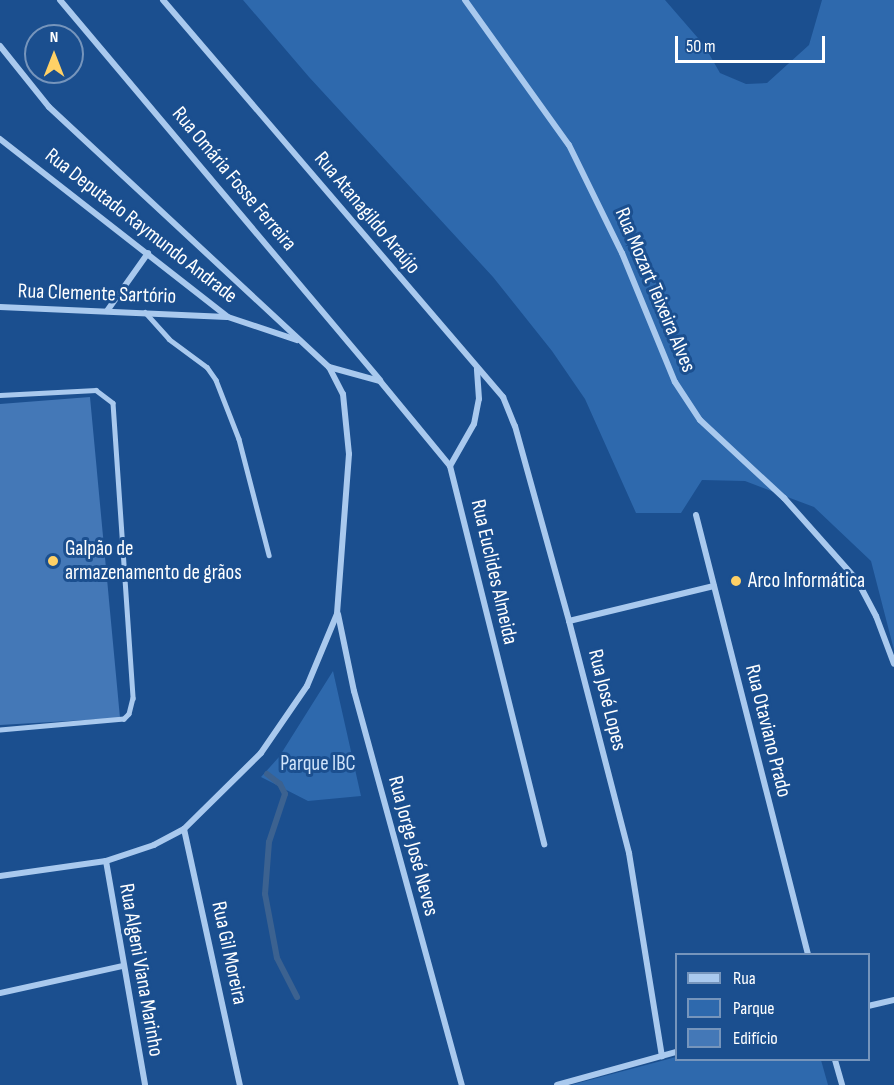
<!DOCTYPE html>
<html>
<head>
<meta charset="utf-8">
<style>
  body { margin:0 }
  #map { position:relative; width:894px; height:1085px; overflow:hidden; background:#1b4f8f; font-family:"Sofia Sans Condensed",sans-serif }
  div>[style] { position:absolute }
  .green>* { inset:0; background:#2e69ad }
  .stream>* { height:6px; margin:-3px; padding:0 3px; transform-origin:3px; border-radius:3px; background:#3c6290 }
  .building>* { inset:0; background:#4478b7 }
  .lane>* { height:4.5px; margin:-2.25px; padding:0 2.25px; transform-origin:2.25px; border-radius:2.25px; background:#a9c9ee }
  .street>* { height:6px; margin:-3px; padding:0 3px; transform-origin:3px; border-radius:3px; background:#a9c9ee }
  .dots>* { width:16px; height:16px; translate:-50% -50%; box-sizing:border-box; border:3px solid #1b4f8f; border-radius:50% }
  span { translate:-50% -50%; white-space:nowrap; text-align:center; line-height:1.15; -webkit-text-stroke:6px #1b4f8f; paint-order:stroke }
  .street-label { font-size:21px; color:#fff }
  .poi-label { font-size:21px; color:#fff }
  .left { translate:0 -50%; text-align:left }
  .park-label { font-size:21px; color:#cfe3fa }
  .legend { position:absolute; left:675px; top:953px; width:195px; height:108px; box-sizing:border-box; background:#1b4f8f; border:2px solid #7695bc; margin:0; padding:8px 10px; list-style:none; font-size:18px; color:#fff }
  .legend li { display:flex; align-items:center; gap:12px; height:30px }
  .legend b { width:30px; border:2px solid #7695bc }
  .north { position:absolute; left:24px; top:24px; width:60px; height:60px; box-sizing:border-box; background:#1b4f8f; border:2px solid #7695bc; border-radius:50%; rotate:0deg; font-size:16px; font-weight:700; line-height:24px; text-align:center; color:#fff }
  .north::after { content:''; display:block; margin:auto; width:21px; height:27px; background:#ffd166; clip-path:polygon(50% 0,100% 100%,50% 72%,0 100%) }
  .scale { position:absolute; left:675px; top:36px; width:150px; height:27px; box-sizing:border-box; border:3px solid #fff; border-top:0; padding-left:8px; font-size:18px; line-height:21px; white-space:nowrap; color:#fff; -webkit-text-stroke:4px #1b4f8f; paint-order:stroke }
</style>
</head>
<body>
<div id="map">
  <div class="green">
    <i style="clip-path:polygon(243px 0,665px 0,704px 45px,720px 73px,746px 84px,767px 83px,809px 45px,822px 0,894px 0,894px 650px,871px 561px,814px 507px,745px 481px,702px 480px,681px 513px,636px 513px,585px 399px,552px 351px,493px 277px,309px 77px)"></i>
    <i style="clip-path:polygon(333px 671px,361px 796px,308px 801px,261px 777px,279px 757px)"></i>
    <i style="clip-path:polygon(676px 1057px,821px 1060px,828px 1085px,571px 1085px)"></i>
  </div>
  <div class="stream">
    <i style="left:267px;top:774px;width:16px;rotate:38deg"></i>
    <i style="left:280px;top:784px;width:11px;rotate:63deg"></i>
    <i style="left:285px;top:794px;width:51px;rotate:108.4deg"></i>
    <i style="left:269px;top:842px;width:52px;rotate:94.4deg"></i>
    <i style="left:265px;top:894px;width:65px;rotate:79.4deg"></i>
    <i style="left:277px;top:958px;width:44px;rotate:62.9deg"></i>
  </div>
  <div class="building">
    <i style="clip-path:polygon(90px 397px,120px 718px,0 725px,0 404px)"></i>
  </div>
  <div class="lane">
    <i style="left:145px;top:312px;width:36px;rotate:48deg"></i>
    <i style="left:169px;top:339px;width:47px;rotate:36.4deg"></i>
    <i style="left:207px;top:367px;width:16px;rotate:55deg"></i>
    <i style="left:216px;top:380px;width:63px;rotate:68.7deg"></i>
    <i style="left:239px;top:439px;width:120px;rotate:75.5deg"></i>
    <i style="left:0;top:395px;width:96px;rotate:-3deg"></i>
    <i style="left:96px;top:390px;width:21px;rotate:37deg"></i>
    <i style="left:113px;top:403px;width:296px;rotate:86.1deg"></i>
    <i style="left:133px;top:698px;width:16px;rotate:104deg"></i>
    <i style="left:129px;top:714px;width:7px;rotate:135deg"></i>
    <i style="left:124px;top:719px;width:124px;rotate:174.9deg"></i>
  </div>
  <div class="street">
    <i style="left:60px;top:0;width:497px;rotate:49.9deg"></i>
    <i style="left:163px;top:0;width:523px;rotate:49.42deg"></i>
    <i style="left:503px;top:397px;width:31px;rotate:68deg"></i>
    <i style="left:515px;top:426px;width:202px;rotate:74.5deg"></i>
    <i style="left:569px;top:621px;width:240px;rotate:75.5deg"></i>
    <i style="left:629px;top:853px;width:206px;rotate:80.8deg"></i>
    <i style="left:465px;top:0;width:178px;rotate:54.4deg"></i>
    <i style="left:569px;top:145px;width:120px;rotate:63.9deg"></i>
    <i style="left:622px;top:253px;width:139px;rotate:67.7deg"></i>
    <i style="left:675px;top:382px;width:45px;rotate:56.7deg"></i>
    <i style="left:700px;top:420px;width:115px;rotate:42.9deg"></i>
    <i style="left:784px;top:498px;width:110px;rotate:48.3deg"></i>
    <i style="left:857px;top:580px;width:41px;rotate:62.2deg"></i>
    <i style="left:876px;top:616px;width:51px;rotate:69.4deg"></i>
    <i style="left:0;top:46px;width:78px;rotate:51.2deg"></i>
    <i style="left:49px;top:107px;width:382px;rotate:42.9deg"></i>
    <i style="left:329px;top:367px;width:30px;rotate:63deg"></i>
    <i style="left:343px;top:394px;width:60px;rotate:84.3deg"></i>
    <i style="left:349px;top:454px;width:160px;rotate:94.3deg"></i>
    <i style="left:337px;top:614px;width:78px;rotate:112.6deg"></i>
    <i style="left:307px;top:686px;width:81px;rotate:124.5deg"></i>
    <i style="left:261px;top:753px;width:108px;rotate:135.4deg"></i>
    <i style="left:184px;top:829px;width:34px;rotate:152deg"></i>
    <i style="left:154px;top:845px;width:51px;rotate:161.6deg"></i>
    <i style="left:106px;top:861px;width:107px;rotate:171.9deg"></i>
    <i style="left:0;top:139px;width:289px;rotate:38deg"></i>
    <i style="left:228px;top:317px;width:73px;rotate:18.4deg"></i>
    <i style="left:0;top:307px;width:227px;rotate:2.5deg"></i>
    <i style="left:107px;top:311px;width:71px;rotate:-54.7deg"></i>
    <i style="left:329px;top:367px;width:53px;rotate:15.4deg"></i>
    <i style="left:380px;top:381px;width:110px;rotate:50.5deg"></i>
    <i style="left:450px;top:466px;width:390px;rotate:76deg"></i>
    <i style="left:450px;top:466px;width:48px;rotate:-60.3deg"></i>
    <i style="left:474px;top:424px;width:25px;rotate:-79deg"></i>
    <i style="left:479px;top:399px;width:30px;rotate:-94deg"></i>
    <i style="left:696px;top:515px;width:453px;rotate:75.7deg"></i>
    <i style="left:338px;top:614px;width:79px;rotate:78.3deg"></i>
    <i style="left:354px;top:691px;width:409px;rotate:74.7deg"></i>
    <i style="left:569px;top:621px;width:149px;rotate:-13.6deg"></i>
    <i style="left:184px;top:829px;width:262px;rotate:77.7deg"></i>
    <i style="left:106px;top:861px;width:227px;rotate:80.1deg"></i>
    <i style="left:0;top:993px;width:126px;rotate:-12.4deg"></i>
    <i style="left:868px;top:1006px;width:27px;rotate:-13deg"></i>
    <i style="left:835px;top:1060px;width:26px;rotate:74deg"></i>
    <i style="left:557px;top:1085px;width:123px;rotate:-15.5deg"></i>
  </div>
  <div class="dots">
    <i style="left:53px;top:561px;background:#ffd166"></i>
    <i style="left:736px;top:581px;background:#ffd166"></i>
  </div>
  <div class="street-label">
    <span style="left:234px;top:179px;rotate:50deg">Rua Omária Fosse Ferreira</span>
    <span style="left:367px;top:213px;rotate:50deg">Rua Atanagildo Araújo</span>
    <span style="left:141px;top:226px;rotate:38deg">Rua Deputado Raymundo Andrade</span>
    <span style="left:655px;top:290px;rotate:67deg">Rua Mozart Teixeira Alves</span>
    <span style="left:97px;top:294px;rotate:2deg">Rua Clemente Sartório</span>
    <span style="left:494px;top:572px;rotate:77deg">Rua Euclides Almeida</span>
    <span style="left:607px;top:700px;rotate:76deg">Rua José Lopes</span>
    <span style="left:768px;top:731px;rotate:76deg">Rua Otaviano Prado</span>
    <span style="left:413px;top:846px;rotate:75deg">Rua Jorge José Neves</span>
    <span style="left:229px;top:953px;rotate:78deg">Rua Gil Moreira</span>
    <span style="left:141px;top:970px;rotate:80deg">Rua Algeni Viana Marinho</span>
  </div>
  <div class="poi-label">
    <span class="left" style="left:65px;top:561px">Galpão de<br>armazenamento de grãos</span>
    <span class="left" style="left:748px;top:581px">Arco Informática</span>
  </div>
  <div class="park-label">
    <span style="left:318px;top:764px">Parque IBC</span>
  </div>
  <ul class="legend">
  <li><b style="height:8px;background:#a9c9ee"></b>Rua</li>
  <li><b style="height:16px;background:#2e69ad"></b>Parque</li>
  <li><b style="height:16px;background:#4478b7"></b>Edifício</li>
  </ul>
  <div class="north">N</div>
  <div class="scale">50 m</div>
</div>
</body>
</html>
